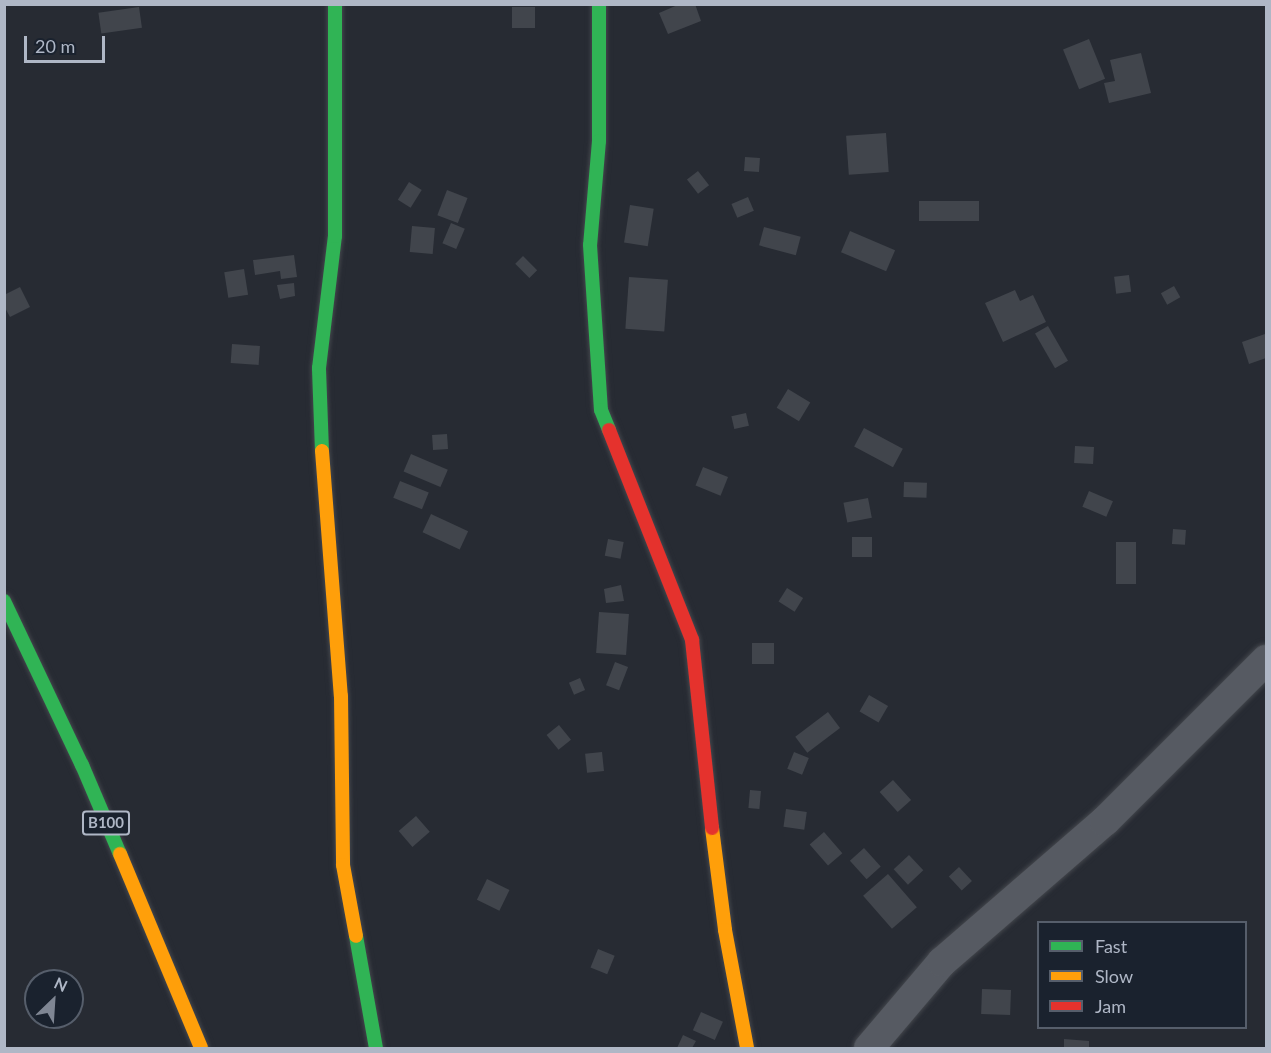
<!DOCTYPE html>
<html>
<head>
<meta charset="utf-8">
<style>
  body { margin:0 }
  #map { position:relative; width:1271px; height:1053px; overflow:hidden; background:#272b33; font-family:Lato,sans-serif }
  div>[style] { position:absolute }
  .building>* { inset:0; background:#41454c; transform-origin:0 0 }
  .roads { filter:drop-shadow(0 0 2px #43464c) drop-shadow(0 0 2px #43464c) }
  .street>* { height:30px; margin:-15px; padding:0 15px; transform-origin:15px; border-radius:15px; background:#565a62 }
  .fast>* { height:14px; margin:-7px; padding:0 7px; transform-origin:7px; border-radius:7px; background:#30b455 }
  .slow>* { height:14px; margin:-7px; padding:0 7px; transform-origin:7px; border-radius:7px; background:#ff9f0a }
  .jam>* { height:14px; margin:-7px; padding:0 7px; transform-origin:7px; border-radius:7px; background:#e5322d }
  span { translate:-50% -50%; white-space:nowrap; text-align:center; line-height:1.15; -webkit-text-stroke:4.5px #1a222e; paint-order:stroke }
  .shield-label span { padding:2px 4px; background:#1a222e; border:2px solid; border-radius:4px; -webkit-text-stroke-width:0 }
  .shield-label { font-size:15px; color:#afb7c6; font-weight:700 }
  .frame { position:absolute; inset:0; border:6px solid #afb7c6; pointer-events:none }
  .legend { position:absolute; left:1037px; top:921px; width:210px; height:108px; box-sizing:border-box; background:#1a222e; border:2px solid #565e6b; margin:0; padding:8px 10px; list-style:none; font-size:18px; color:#afb7c6 }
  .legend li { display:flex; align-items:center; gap:12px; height:30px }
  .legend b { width:30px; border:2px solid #565e6b }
  .north { position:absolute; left:24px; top:969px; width:60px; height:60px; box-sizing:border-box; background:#1a222e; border:2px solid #565e6b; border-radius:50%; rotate:25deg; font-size:16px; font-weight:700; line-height:24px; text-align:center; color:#afb7c6 }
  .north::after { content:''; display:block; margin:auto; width:21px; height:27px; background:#7f8693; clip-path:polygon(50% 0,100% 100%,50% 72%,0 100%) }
  .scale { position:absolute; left:24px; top:36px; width:81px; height:27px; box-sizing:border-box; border:3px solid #afb7c6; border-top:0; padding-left:8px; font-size:18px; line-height:21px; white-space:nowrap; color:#afb7c6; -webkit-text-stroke:4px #1a222e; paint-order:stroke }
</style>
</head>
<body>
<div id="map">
  <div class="building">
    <i style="clip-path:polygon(680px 4px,695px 4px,701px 21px,668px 34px,659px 13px)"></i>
    <i style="left:139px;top:7px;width:21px;height:41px;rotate:82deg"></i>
    <i style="left:512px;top:7px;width:23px;height:21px"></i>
    <i style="left:1089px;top:39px;width:43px;height:28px;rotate:68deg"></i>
    <i style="clip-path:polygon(1141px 53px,1151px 93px,1109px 103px,1104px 83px,1115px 81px,1110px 60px)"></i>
    <i style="left:886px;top:133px;width:39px;height:40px;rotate:86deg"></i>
    <i style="left:745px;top:157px;width:15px;height:14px;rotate:4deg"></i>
    <i style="left:698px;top:171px;width:18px;height:14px;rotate:52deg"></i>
    <i style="left:409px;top:182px;width:15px;height:21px;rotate:32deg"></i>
    <i style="left:447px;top:190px;width:22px;height:27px;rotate:21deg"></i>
    <i style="left:748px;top:197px;width:15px;height:18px;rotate:67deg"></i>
    <i style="left:979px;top:201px;width:20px;height:60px;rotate:90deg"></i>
    <i style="left:630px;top:205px;width:24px;height:38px;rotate:9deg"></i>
    <i style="left:451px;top:223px;width:15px;height:22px;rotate:23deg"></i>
    <i style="left:412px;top:226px;width:23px;height:26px;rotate:5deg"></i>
    <i style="left:764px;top:227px;width:38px;height:19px;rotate:15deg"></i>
    <i style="left:850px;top:231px;width:49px;height:23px;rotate:23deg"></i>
    <i style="clip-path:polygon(294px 255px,297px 277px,281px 279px,280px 271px,255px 275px,253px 260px)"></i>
    <i style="left:523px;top:256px;width:20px;height:11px;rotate:45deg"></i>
    <i style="left:244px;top:269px;width:26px;height:20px;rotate:81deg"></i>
    <i style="left:1129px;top:275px;width:17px;height:15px;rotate:83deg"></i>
    <i style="left:629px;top:277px;width:39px;height:52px;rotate:4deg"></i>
    <i style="clip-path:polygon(294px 283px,295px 296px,280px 299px,277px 285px)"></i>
    <i style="left:1174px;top:286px;width:13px;height:15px;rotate:61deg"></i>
    <i style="clip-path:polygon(20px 287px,30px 307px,10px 317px,4px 306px,4px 295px)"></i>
    <i style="clip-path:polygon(1015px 290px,1020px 301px,1033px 295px,1046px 322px,1003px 342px,985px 303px)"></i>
    <i style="left:1048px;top:326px;width:40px;height:15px;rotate:60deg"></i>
    <i style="clip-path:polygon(1265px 334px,1266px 358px,1249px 364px,1242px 342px)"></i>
    <i style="left:232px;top:344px;width:28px;height:19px;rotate:4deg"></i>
    <i style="left:788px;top:389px;width:26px;height:22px;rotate:31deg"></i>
    <i style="left:746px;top:413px;width:13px;height:15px;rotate:77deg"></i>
    <i style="left:864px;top:428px;width:44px;height:21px;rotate:28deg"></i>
    <i style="left:447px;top:434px;width:15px;height:15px;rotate:86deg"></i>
    <i style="left:1075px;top:446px;width:19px;height:17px;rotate:3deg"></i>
    <i style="left:411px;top:454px;width:40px;height:19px;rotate:23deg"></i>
    <i style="left:703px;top:467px;width:27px;height:20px;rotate:22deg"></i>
    <i style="left:400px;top:481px;width:31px;height:18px;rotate:22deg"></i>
    <i style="left:904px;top:482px;width:23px;height:15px;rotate:2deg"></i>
    <i style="left:1089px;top:491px;width:26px;height:17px;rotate:23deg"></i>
    <i style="left:868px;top:498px;width:20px;height:25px;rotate:79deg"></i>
    <i style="left:431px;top:514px;width:41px;height:20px;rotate:25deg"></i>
    <i style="left:1173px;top:529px;width:13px;height:15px;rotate:4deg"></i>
    <i style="left:852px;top:537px;width:20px;height:20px"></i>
    <i style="left:608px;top:539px;width:16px;height:17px;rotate:11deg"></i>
    <i style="left:1116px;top:542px;width:20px;height:42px"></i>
    <i style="clip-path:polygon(621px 585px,624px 601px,606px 603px,604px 589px)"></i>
    <i style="left:787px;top:588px;width:19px;height:16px;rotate:32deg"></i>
    <i style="left:599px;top:612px;width:30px;height:41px;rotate:4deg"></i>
    <i style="left:752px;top:643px;width:22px;height:21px"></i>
    <i style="left:615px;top:662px;width:14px;height:25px;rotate:21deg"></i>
    <i style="left:580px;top:678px;width:13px;height:12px;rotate:67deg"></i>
    <i style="left:869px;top:695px;width:22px;height:19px;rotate:30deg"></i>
    <i style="left:828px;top:712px;width:20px;height:41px;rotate:53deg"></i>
    <i style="left:559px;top:725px;width:19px;height:16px;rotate:51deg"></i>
    <i style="left:602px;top:752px;width:19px;height:17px;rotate:84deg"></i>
    <i style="left:794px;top:752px;width:16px;height:18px;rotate:22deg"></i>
    <i style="left:893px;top:780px;width:27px;height:18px;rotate:48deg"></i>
    <i style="left:750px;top:790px;width:11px;height:18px;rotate:5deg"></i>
    <i style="left:786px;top:809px;width:21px;height:18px;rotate:8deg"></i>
    <i style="left:416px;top:816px;width:21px;height:23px;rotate:49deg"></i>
    <i style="left:824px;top:832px;width:28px;height:19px;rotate:49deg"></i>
    <i style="left:864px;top:848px;width:25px;height:19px;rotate:48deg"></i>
    <i style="left:909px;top:855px;width:21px;height:21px;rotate:47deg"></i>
    <i style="left:959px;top:867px;width:19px;height:14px;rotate:47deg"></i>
    <i style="left:888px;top:874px;width:44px;height:33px;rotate:49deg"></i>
    <i style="left:487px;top:879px;width:25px;height:23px;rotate:26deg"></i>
    <i style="left:598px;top:949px;width:18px;height:20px;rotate:22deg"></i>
    <i style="left:982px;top:989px;width:29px;height:25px;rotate:2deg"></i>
    <i style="left:701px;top:1012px;width:24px;height:20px;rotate:24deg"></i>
    <i style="clip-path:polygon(683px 1035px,696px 1041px,692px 1048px,677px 1048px)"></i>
    <i style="clip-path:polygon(1064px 1039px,1089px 1041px,1089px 1048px,1064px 1048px)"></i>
  </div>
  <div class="roads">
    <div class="street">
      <i style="left:869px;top:1048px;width:113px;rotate:-49.7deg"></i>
      <i style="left:942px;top:962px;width:216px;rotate:-40.9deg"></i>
      <i style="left:1105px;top:821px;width:228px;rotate:-45deg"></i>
    </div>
    <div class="fast">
      <i style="left:599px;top:4px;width:137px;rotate:90deg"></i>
      <i style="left:599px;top:141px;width:104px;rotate:94.9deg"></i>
      <i style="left:590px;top:245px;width:165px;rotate:86.2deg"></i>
      <i style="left:601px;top:410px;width:22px;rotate:68deg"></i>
      <i style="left:322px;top:451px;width:83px;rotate:-92.1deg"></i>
      <i style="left:319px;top:368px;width:133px;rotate:-83.1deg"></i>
      <i style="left:335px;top:236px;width:232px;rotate:-90deg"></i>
      <i style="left:4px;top:601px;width:182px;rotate:64.6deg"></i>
      <i style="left:82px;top:765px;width:97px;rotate:66.9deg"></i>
      <i style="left:356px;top:936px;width:114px;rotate:79.9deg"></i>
    </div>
    <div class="slow">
      <i style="left:322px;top:451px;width:246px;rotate:85.6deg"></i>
      <i style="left:341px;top:696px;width:169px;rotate:89.3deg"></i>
      <i style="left:343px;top:865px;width:72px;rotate:79.6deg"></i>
      <i style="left:712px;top:828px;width:103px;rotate:82.7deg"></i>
      <i style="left:725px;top:930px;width:120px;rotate:79.4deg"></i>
      <i style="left:120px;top:854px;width:210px;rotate:67.3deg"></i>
    </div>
    <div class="jam">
      <i style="left:609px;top:430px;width:226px;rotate:68.4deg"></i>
      <i style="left:692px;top:640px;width:189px;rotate:83.9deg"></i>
    </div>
  </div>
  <div class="shield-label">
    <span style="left:106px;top:823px">B100</span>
  </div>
  <div class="frame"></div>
  <ul class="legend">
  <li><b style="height:8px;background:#30b455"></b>Fast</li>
  <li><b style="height:8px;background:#ff9f0a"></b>Slow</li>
  <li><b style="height:8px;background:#e5322d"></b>Jam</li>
  </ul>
  <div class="north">N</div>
  <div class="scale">20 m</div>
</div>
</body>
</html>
